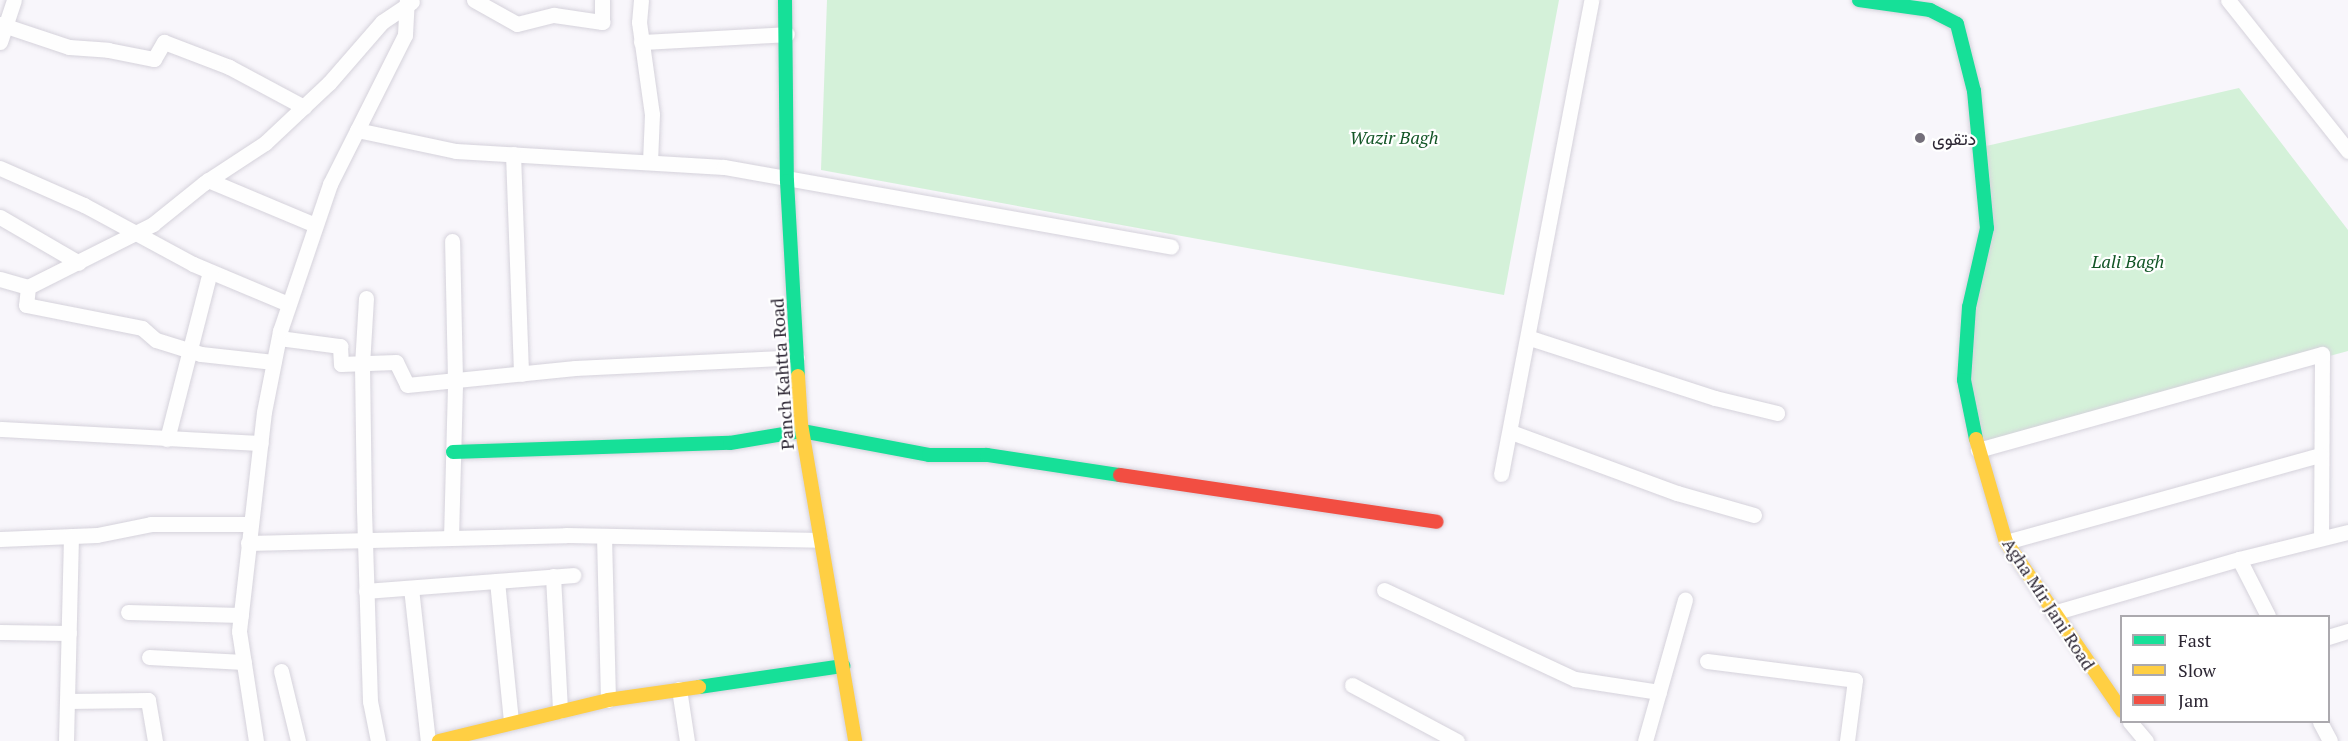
<!DOCTYPE html>
<html>
<head>
<meta charset="utf-8">
<style>
  body { margin:0 }
  #map { position:relative; width:2348px; height:741px; overflow:hidden; background:#f8f6fb; font-family:"PT Serif",Vazirmatn,serif }
  div>[style] { position:absolute }
  .green>* { inset:0; background:#d4f1d9 }
  .roads { filter:drop-shadow(0 0 2px #d5d2db) drop-shadow(0 0 2px #d5d2db) }
  .street>* { height:15px; margin:-7.5px; padding:0 7.5px; transform-origin:7.5px; border-radius:7.5px; background:#fefefe }
  .fast>* { height:14px; margin:-7px; padding:0 7px; transform-origin:7px; border-radius:7px; background:#16e098 }
  .slow>* { height:14px; margin:-7px; padding:0 7px; transform-origin:7px; border-radius:7px; background:#ffcf43 }
  .jam>* { height:14px; margin:-7px; padding:0 7px; transform-origin:7px; border-radius:7px; background:#f24e42 }
  .dots>* { width:16px; height:16px; translate:-50% -50%; box-sizing:border-box; border:3px solid #fff; border-radius:50% }
  span { translate:-50% -50%; white-space:nowrap; text-align:center; line-height:1.15; -webkit-text-stroke:4.5px #fff; paint-order:stroke }
  .park-label { font-size:18px; color:#125526; font-style:italic }
  .poi-label { font-size:18px; color:#2d2734 }
  .left { translate:0 -50%; text-align:left }
  .street-label { font-size:18px; color:#2d2734 }
  .legend { position:absolute; left:2120px; top:615px; width:210px; height:108px; box-sizing:border-box; background:#fff; border:2px solid #aba9ae; margin:0; padding:8px 10px; list-style:none; font-size:18px; color:#2d2734 }
  .legend li { display:flex; align-items:center; gap:12px; height:30px }
  .legend b { width:30px; border:2px solid #aba9ae }
</style>
</head>
<body>
<div id="map">
  <div class="green">
    <i style="clip-path:polygon(827px 0,1559px 0,1504px 295px,821px 170px)"></i>
    <i style="clip-path:polygon(2239px 88px,2348px 230px,2348px 351px,1979px 450px,1964px 380px,1987px 228px,1982px 147px)"></i>
  </div>
  <div class="roads">
    <div class="street">
      <i style="left:474px;top:0;width:49px;rotate:29.2deg"></i>
      <i style="left:517px;top:24px;width:38px;rotate:-14deg"></i>
      <i style="left:554px;top:15px;width:49px;rotate:8.3deg"></i>
      <i style="left:602px;top:22px;width:22px;rotate:-90deg"></i>
      <i style="left:641px;top:0;width:22px;rotate:95deg"></i>
      <i style="left:639px;top:22px;width:93px;rotate:82deg"></i>
      <i style="left:652px;top:114px;width:47px;rotate:92.4deg"></i>
      <i style="left:2228px;top:0;width:193px;rotate:51.5deg"></i>
      <i style="left:0;top:24px;width:73px;rotate:18.4deg"></i>
      <i style="left:69px;top:47px;width:39px;rotate:4deg"></i>
      <i style="left:108px;top:50px;width:47px;rotate:11.1deg"></i>
      <i style="left:154px;top:59px;width:20px;rotate:-60deg"></i>
      <i style="left:164px;top:42px;width:70px;rotate:21deg"></i>
      <i style="left:229px;top:67px;width:85px;rotate:28.1deg"></i>
      <i style="left:0;top:42px;width:44px;rotate:-71.6deg"></i>
      <i style="left:641px;top:42px;width:146px;rotate:-3.1deg"></i>
      <i style="left:357px;top:130px;width:101px;rotate:12deg"></i>
      <i style="left:456px;top:151px;width:268px;rotate:3.4deg"></i>
      <i style="left:724px;top:167px;width:454px;rotate:10.1deg"></i>
      <i style="left:513px;top:154px;width:220px;rotate:87.9deg"></i>
      <i style="left:0;top:168px;width:92px;rotate:23.8deg"></i>
      <i style="left:84px;top:205px;width:124px;rotate:28.4deg"></i>
      <i style="left:193px;top:264px;width:103px;rotate:22.8deg"></i>
      <i style="left:208px;top:180px;width:116px;rotate:22.8deg"></i>
      <i style="left:0;top:217px;width:91px;rotate:30.2deg"></i>
      <i style="left:0;top:279px;width:29px;rotate:16deg"></i>
      <i style="left:28px;top:287px;width:140px;rotate:-26.7deg"></i>
      <i style="left:153px;top:224px;width:65px;rotate:-38.8deg"></i>
      <i style="left:204px;top:183px;width:73px;rotate:-33.3deg"></i>
      <i style="left:265px;top:143px;width:88px;rotate:-43.2deg"></i>
      <i style="left:329px;top:83px;width:81px;rotate:-49deg"></i>
      <i style="left:382px;top:22px;width:36px;rotate:-34deg"></i>
      <i style="left:28px;top:287px;width:18px;rotate:96deg"></i>
      <i style="left:26px;top:305px;width:118px;rotate:11.2deg"></i>
      <i style="left:142px;top:328px;width:18px;rotate:41deg"></i>
      <i style="left:156px;top:340px;width:47px;rotate:17.3deg"></i>
      <i style="left:201px;top:354px;width:73px;rotate:6.3deg"></i>
      <i style="left:366px;top:298px;width:67px;rotate:93.4deg"></i>
      <i style="left:362px;top:365px;width:145px;rotate:89.2deg"></i>
      <i style="left:364px;top:510px;width:191px;rotate:88.2deg"></i>
      <i style="left:370px;top:701px;width:41px;rotate:78.7deg"></i>
      <i style="left:279px;top:338px;width:62px;rotate:7.5deg"></i>
      <i style="left:340px;top:346px;width:18px;rotate:87deg"></i>
      <i style="left:341px;top:364px;width:55px;rotate:-2.1deg"></i>
      <i style="left:396px;top:362px;width:25px;rotate:64deg"></i>
      <i style="left:407px;top:385px;width:169px;rotate:-5.8deg"></i>
      <i style="left:575px;top:368px;width:222px;rotate:-2.8deg"></i>
      <i style="left:1530px;top:338px;width:194px;rotate:18deg"></i>
      <i style="left:1715px;top:398px;width:64px;rotate:13.6deg"></i>
      <i style="left:0;top:429px;width:261px;rotate:3.1deg"></i>
      <i style="left:1511px;top:432px;width:177px;rotate:20.2deg"></i>
      <i style="left:1677px;top:493px;width:80px;rotate:15.9deg"></i>
      <i style="left:167px;top:439px;width:172px;rotate:-75.6deg"></i>
      <i style="left:1978px;top:450px;width:357px;rotate:-15.6deg"></i>
      <i style="left:2322px;top:354px;width:183px;rotate:90.3deg"></i>
      <i style="left:1501px;top:474px;width:482px;rotate:-79.2deg"></i>
      <i style="left:604px;top:536px;width:164px;rotate:88.6deg"></i>
      <i style="left:451px;top:538px;width:158px;rotate:-88.5deg"></i>
      <i style="left:455px;top:380px;width:139px;rotate:-91.2deg"></i>
      <i style="left:0;top:539px;width:97px;rotate:-2.4deg"></i>
      <i style="left:97px;top:535px;width:55px;rotate:-11.5deg"></i>
      <i style="left:151px;top:524px;width:100px"></i>
      <i style="left:2006px;top:542px;width:326px;rotate:-15.5deg"></i>
      <i style="left:248px;top:543px;width:318px;rotate:-1.4deg"></i>
      <i style="left:566px;top:535px;width:254px;rotate:1.1deg"></i>
      <i style="left:2239px;top:559px;width:64px;rotate:63deg"></i>
      <i style="left:553px;top:576px;width:135px;rotate:87deg"></i>
      <i style="left:497px;top:581px;width:142px;rotate:84.3deg"></i>
      <i style="left:411px;top:588px;width:154px;rotate:83.7deg"></i>
      <i style="left:1384px;top:590px;width:211px;rotate:25deg"></i>
      <i style="left:1575px;top:679px;width:85px;rotate:8.8deg"></i>
      <i style="left:366px;top:591px;width:208px;rotate:-4.4deg"></i>
      <i style="left:128px;top:612px;width:113px;rotate:1.5deg"></i>
      <i style="left:2053px;top:613px;width:194px;rotate:-16.2deg"></i>
      <i style="left:2239px;top:559px;width:112px;rotate:-13.9deg"></i>
      <i style="left:0;top:632px;width:69px;rotate:0.8deg"></i>
      <i style="left:2328px;top:637px;width:21px;rotate:-17deg"></i>
      <i style="left:149px;top:657px;width:95px;rotate:3deg"></i>
      <i style="left:1707px;top:661px;width:149px;rotate:7.3deg"></i>
      <i style="left:1855px;top:680px;width:62px;rotate:97.5deg"></i>
      <i style="left:281px;top:671px;width:72px;rotate:76.3deg"></i>
      <i style="left:1352px;top:685px;width:119px;rotate:28.1deg"></i>
      <i style="left:679px;top:689px;width:53px;rotate:81.3deg"></i>
      <i style="left:67px;top:701px;width:81px;rotate:-0.7deg"></i>
      <i style="left:148px;top:700px;width:42px;rotate:80.3deg"></i>
      <i style="left:2130px;top:722px;width:25px;rotate:50deg"></i>
      <i style="left:2320px;top:722px;width:21px;rotate:62deg"></i>
      <i style="left:66px;top:741px;width:205px;rotate:-88.6deg"></i>
      <i style="left:256px;top:741px;width:111px;rotate:-98.8deg"></i>
      <i style="left:239px;top:631px;width:220px;rotate:-83.5deg"></i>
      <i style="left:264px;top:412px;width:83px;rotate:-78.8deg"></i>
      <i style="left:280px;top:331px;width:155px;rotate:-71.2deg"></i>
      <i style="left:330px;top:184px;width:167px;rotate:-63.3deg"></i>
      <i style="left:405px;top:35px;width:35px;rotate:-87deg"></i>
      <i style="left:1645px;top:741px;width:147px;rotate:-74.2deg"></i>
    </div>
    <div class="fast">
      <i style="left:785px;top:0;width:181px;rotate:89.4deg"></i>
      <i style="left:787px;top:181px;width:195px;rotate:86.8deg"></i>
      <i style="left:1859px;top:0;width:72px;rotate:8deg"></i>
      <i style="left:1930px;top:10px;width:30px;rotate:27deg"></i>
      <i style="left:1957px;top:24px;width:69px;rotate:75.8deg"></i>
      <i style="left:1974px;top:91px;width:138px;rotate:84.6deg"></i>
      <i style="left:1987px;top:228px;width:81px;rotate:102.8deg"></i>
      <i style="left:1969px;top:307px;width:73px;rotate:93.9deg"></i>
      <i style="left:1964px;top:380px;width:60px;rotate:78.5deg"></i>
      <i style="left:453px;top:452px;width:277px;rotate:-1.9deg"></i>
      <i style="left:730px;top:443px;width:73px;rotate:-9.5deg"></i>
      <i style="left:802px;top:431px;width:129px;rotate:10.7deg"></i>
      <i style="left:929px;top:455px;width:58px"></i>
      <i style="left:987px;top:455px;width:134px;rotate:8.6deg"></i>
      <i style="left:699px;top:687px;width:146px;rotate:-8.3deg"></i>
    </div>
    <div class="slow">
      <i style="left:798px;top:376px;width:48px;rotate:86.4deg"></i>
      <i style="left:801px;top:424px;width:322px;rotate:80.3deg"></i>
      <i style="left:1976px;top:439px;width:107px;rotate:73.8deg"></i>
      <i style="left:2006px;top:542px;width:205px;rotate:55.5deg"></i>
      <i style="left:439px;top:741px;width:174px;rotate:-13.6deg"></i>
      <i style="left:608px;top:700px;width:92px;rotate:-8.1deg"></i>
    </div>
    <div class="jam">
      <i style="left:1120px;top:475px;width:320px;rotate:8.4deg"></i>
    </div>
  </div>
  <div class="dots">
    <i style="left:1920px;top:138px;background:#746f7a"></i>
  </div>
  <div class="park-label">
    <span style="left:1394px;top:137px">Wazir Bagh</span>
    <span style="left:2128px;top:261px">Lali Bagh</span>
  </div>
  <div class="poi-label">
    <span class="left" style="left:1932px;top:138px">دتقوى</span>
  </div>
  <div class="street-label">
    <span style="left:782px;top:374px;rotate:-94deg">Panch Kahtta Road</span>
    <span style="left:2049px;top:604px;rotate:57deg">Agha Mir Jani Road</span>
  </div>
  <ul class="legend">
  <li><b style="height:8px;background:#16e098"></b>Fast</li>
  <li><b style="height:8px;background:#ffcf43"></b>Slow</li>
  <li><b style="height:8px;background:#f24e42"></b>Jam</li>
  </ul>
</div>
</body>
</html>
